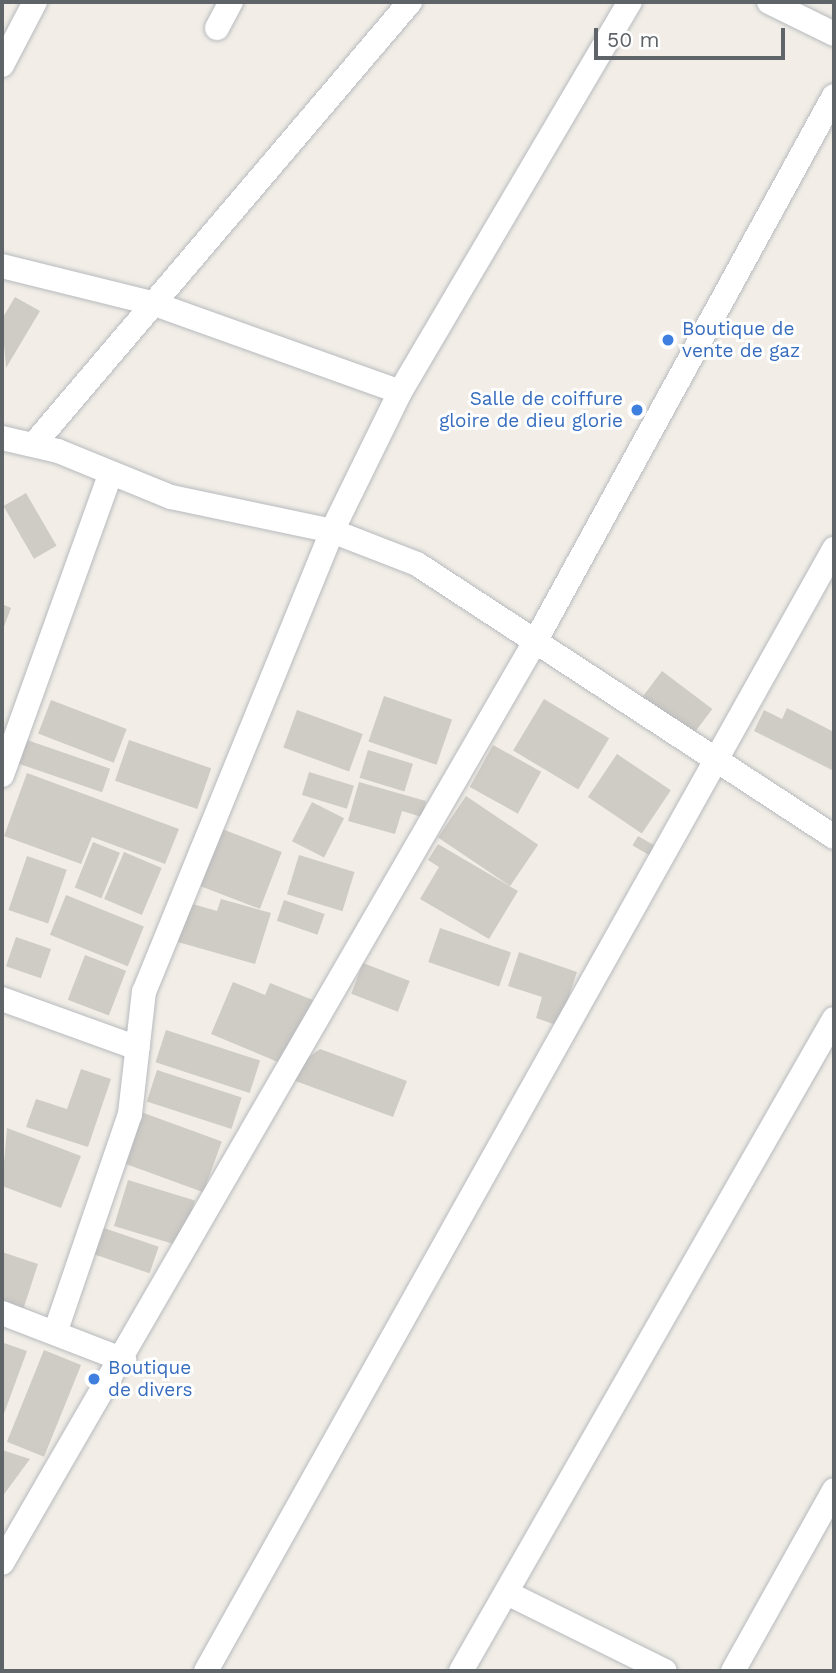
<!DOCTYPE html>
<html>
<head>
<meta charset="utf-8">
<style>
  body { margin:0 }
  #map { position:relative; width:836px; height:1673px; overflow:hidden; background:#f2eee7; font-family:"Work Sans",sans-serif }
  div>[style] { position:absolute }
  .building>* { inset:0; background:#cfcbc5; transform-origin:0 0 }
  .roads { filter:drop-shadow(0 0 2px #b7babe) drop-shadow(0 0 2px #b7babe) }
  .minor>* { height:24px; margin:-12px; padding:0 12px; transform-origin:12px; border-radius:12px; background:#fff }
  .dots>* { width:19px; height:19px; translate:-50% -50%; box-sizing:border-box; border:4px solid #fff; border-radius:50% }
  span { translate:-50% -50%; white-space:nowrap; text-align:center; line-height:1.15; -webkit-text-stroke:6px #fff; paint-order:stroke }
  .shop-label { font-size:19px; color:#366cbe }
  .left { translate:0 -50%; text-align:left }
  .right { translate:-100% -50%; text-align:right }
  .frame { position:absolute; inset:0; border:4px solid #5e6468; pointer-events:none }
  .scale { position:absolute; left:594px; top:28px; width:191px; height:32px; box-sizing:border-box; border:4px solid #5e6468; border-top:0; padding-left:9px; font-size:21px; line-height:24px; white-space:nowrap; color:#5e6468; -webkit-text-stroke:5px #fff; paint-order:stroke }
</style>
</head>
<body>
<div id="map">
  <div class="building">
    <i style="clip-path:polygon(15px 297px,40px 311px,6px 368px,2px 319px)"></i>
    <i style="left:26px;top:493px;width:61px;height:26px;rotate:60deg"></i>
    <i style="clip-path:polygon(2px 604px,11px 608px,2px 632px)"></i>
    <i style="left:662px;top:671px;width:63px;height:37px;rotate:37deg"></i>
    <i style="left:384px;top:696px;width:72px;height:48px;rotate:19deg"></i>
    <i style="left:544px;top:699px;width:76px;height:60px;rotate:31deg"></i>
    <i style="left:51px;top:700px;width:81px;height:36px;rotate:21deg"></i>
    <i style="clip-path:polygon(787px 708px,834px 732px,834px 771px,754px 731px,764px 710px,782px 719px)"></i>
    <i style="left:297px;top:710px;width:70px;height:40px;rotate:20deg"></i>
    <i style="left:27px;top:740px;width:88px;height:25px;rotate:19deg"></i>
    <i style="left:129px;top:740px;width:87px;height:43px;rotate:19deg"></i>
    <i style="left:493px;top:745px;width:55px;height:48px;rotate:29deg"></i>
    <i style="left:368px;top:750px;width:47px;height:29px;rotate:17deg"></i>
    <i style="left:617px;top:754px;width:65px;height:52px;rotate:34deg"></i>
    <i style="left:309px;top:772px;width:47px;height:24px;rotate:17deg"></i>
    <i style="clip-path:polygon(27px 773px,179px 829px,165px 864px,92px 837px,81px 864px,4px 836px)"></i>
    <i style="clip-path:polygon(359px 782px,426px 801px,422px 817px,402px 811px,395px 834px,348px 821px)"></i>
    <i style="left:466px;top:796px;width:87px;height:50px;rotate:34deg"></i>
    <i style="left:312px;top:802px;width:36px;height:44px;rotate:27deg"></i>
    <i style="left:222px;top:829px;width:64px;height:61px;rotate:21deg"></i>
    <i style="left:638px;top:836px;width:22px;height:11px;rotate:30deg"></i>
    <i style="left:93px;top:842px;width:29px;height:49px;rotate:22deg"></i>
    <i style="clip-path:polygon(438px 844px,518px 891px,489px 939px,420px 899px,439px 867px,428px 860px)"></i>
    <i style="left:124px;top:852px;width:41px;height:51px;rotate:23deg"></i>
    <i style="left:299px;top:855px;width:58px;height:41px;rotate:17deg"></i>
    <i style="left:27px;top:856px;width:42px;height:57px;rotate:19deg"></i>
    <i style="left:66px;top:895px;width:84px;height:43px;rotate:22deg"></i>
    <i style="clip-path:polygon(221px 899px,271px 913px,255px 964px,178px 942px,189px 903px,217px 911px)"></i>
    <i style="left:284px;top:900px;width:43px;height:22px;rotate:19deg"></i>
    <i style="left:440px;top:928px;width:75px;height:36px;rotate:19deg"></i>
    <i style="left:16px;top:937px;width:37px;height:31px;rotate:19deg"></i>
    <i style="clip-path:polygon(519px 952px,577px 972px,559px 1026px,536px 1018px,542px 997px,508px 986px)"></i>
    <i style="left:85px;top:955px;width:44px;height:48px;rotate:21deg"></i>
    <i style="left:363px;top:963px;width:50px;height:33px;rotate:21deg"></i>
    <i style="clip-path:polygon(233px 982px,265px 995px,270px 983px,313px 1000px,285px 1065px,211px 1034px)"></i>
    <i style="left:166px;top:1030px;width:99px;height:34px;rotate:18deg"></i>
    <i style="clip-path:polygon(320px 1049px,407px 1081px,393px 1117px,282px 1076px)"></i>
    <i style="clip-path:polygon(81px 1069px,111px 1079px,88px 1147px,26px 1127px,36px 1099px,67px 1109px)"></i>
    <i style="left:157px;top:1070px;width:89px;height:33px;rotate:18deg"></i>
    <i style="left:141px;top:1112px;width:86px;height:54px;rotate:20deg"></i>
    <i style="clip-path:polygon(7px 1128px,81px 1156px,61px 1208px,2px 1186px)"></i>
    <i style="left:128px;top:1180px;width:70px;height:48px;rotate:17deg"></i>
    <i style="left:101px;top:1227px;width:61px;height:28px;rotate:19deg"></i>
    <i style="clip-path:polygon(2px 1252px,38px 1264px,22px 1313px,2px 1306px)"></i>
    <i style="clip-path:polygon(4px 1343px,27px 1351px,2px 1419px,2px 1349px)"></i>
    <i style="left:44px;top:1350px;width:40px;height:99px;rotate:22deg"></i>
    <i style="clip-path:polygon(2px 1450px,30px 1459px,2px 1497px)"></i>
  </div>
  <div class="roads">
    <div class="minor">
      <i style="left:769px;top:2px;width:72px;rotate:26.2deg"></i>
      <i style="left:217px;top:28px;width:30px;rotate:-62deg"></i>
      <i style="left:2px;top:65px;width:71px;rotate:-62.4deg"></i>
      <i style="left:2px;top:266px;width:154px;rotate:13.9deg"></i>
      <i style="left:152px;top:303px;width:263px;rotate:19.7deg"></i>
      <i style="left:2px;top:438px;width:57px;rotate:13.1deg"></i>
      <i style="left:58px;top:451px;width:122px;rotate:22.2deg"></i>
      <i style="left:171px;top:497px;width:165px;rotate:11.9deg"></i>
      <i style="left:332px;top:531px;width:91px;rotate:21.2deg"></i>
      <i style="left:417px;top:564px;width:498px;rotate:33.2deg"></i>
      <i style="left:35px;top:443px;width:579px;rotate:-49.62deg"></i>
      <i style="left:2px;top:775px;width:319px;rotate:-70.2deg"></i>
      <i style="left:2px;top:999px;width:144px;rotate:19.9deg"></i>
      <i style="left:2px;top:1313px;width:131px;rotate:21.1deg"></i>
      <i style="left:56px;top:1330px;width:228px;rotate:-71.1deg"></i>
      <i style="left:130px;top:1114px;width:123px;rotate:-83.5deg"></i>
      <i style="left:144px;top:992px;width:498px;rotate:-67.8deg"></i>
      <i style="left:332px;top:531px;width:155px;rotate:-63.9deg"></i>
      <i style="left:400px;top:392px;width:453px;rotate:-59.5deg"></i>
      <i style="left:2px;top:1563px;width:1066px;rotate:-59.95deg"></i>
      <i style="left:536px;top:640px;width:620px;rotate:-61.29deg"></i>
      <i style="left:507px;top:1593px;width:176px;rotate:26.3deg"></i>
      <i style="left:206px;top:1671px;width:1286px;rotate:-60.76deg"></i>
      <i style="left:461px;top:1671px;width:751px;rotate:-60.23deg"></i>
      <i style="left:733px;top:1671px;width:207px;rotate:-60.8deg"></i>
    </div>
  </div>
  <div class="dots">
    <i style="left:668px;top:340px;background:#3f7fe0"></i>
    <i style="left:637px;top:410px;background:#3f7fe0"></i>
    <i style="left:94px;top:1379px;background:#3f7fe0"></i>
  </div>
  <div class="shop-label">
    <span class="left" style="left:682px;top:340px">Boutique de<br>vente de gaz</span>
    <span class="right" style="left:623px;top:410px">Salle de coiffure<br>gloire de dieu glorie</span>
    <span class="left" style="left:108px;top:1379px">Boutique<br>de divers</span>
  </div>
  <div class="frame"></div>
  <div class="scale">50 m</div>
</div>
</body>
</html>
